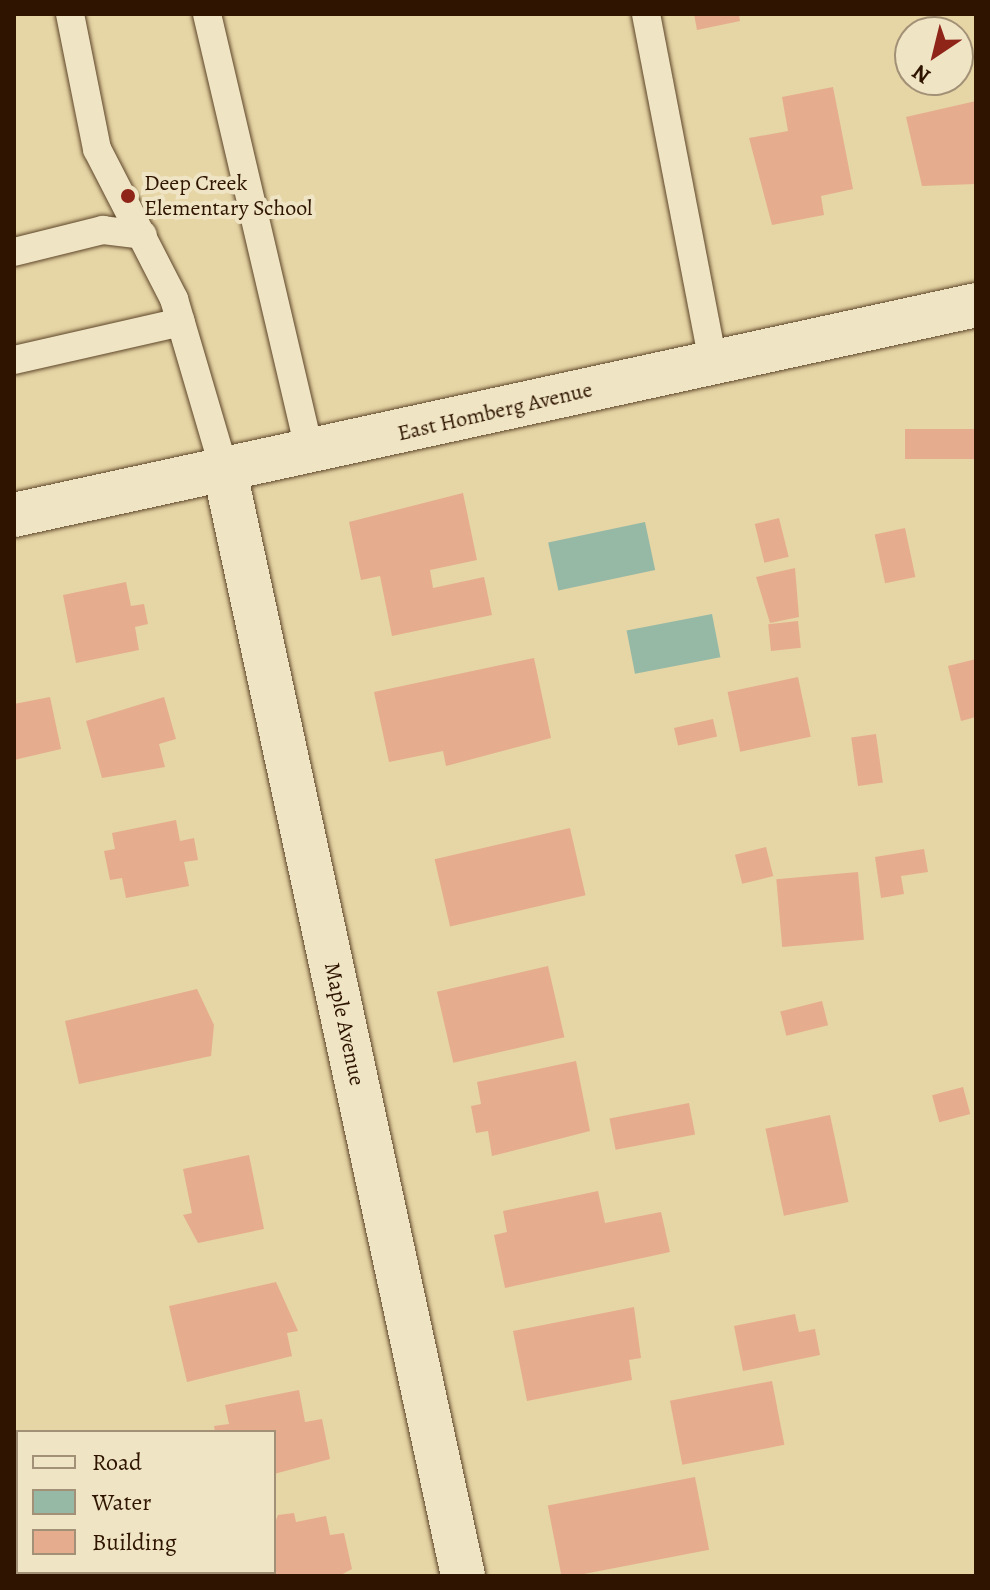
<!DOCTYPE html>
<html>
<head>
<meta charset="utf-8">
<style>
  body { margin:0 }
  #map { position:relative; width:990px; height:1590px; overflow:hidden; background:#e6d5a5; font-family:Alegreya,serif }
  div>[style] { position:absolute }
  .water>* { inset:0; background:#96b9a6; transform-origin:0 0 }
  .building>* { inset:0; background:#e5ad8d; transform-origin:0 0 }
  .roads { filter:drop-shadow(0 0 2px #5d4529) drop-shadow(0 0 2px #5d4529) }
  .service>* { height:28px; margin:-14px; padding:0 14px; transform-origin:14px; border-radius:14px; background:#efe4c4 }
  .minor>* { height:44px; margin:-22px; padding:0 22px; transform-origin:22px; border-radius:22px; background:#efe4c4 }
  .dots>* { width:22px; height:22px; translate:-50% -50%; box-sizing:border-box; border:4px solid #efe4c4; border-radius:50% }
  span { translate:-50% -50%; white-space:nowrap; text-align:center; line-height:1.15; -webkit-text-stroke:8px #efe4c4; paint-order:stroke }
  .poi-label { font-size:22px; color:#2f1500 }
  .left { translate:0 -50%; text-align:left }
  .street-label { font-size:22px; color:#2f1500 }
  .frame { position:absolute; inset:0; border:16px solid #2f1500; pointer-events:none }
  .legend { position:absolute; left:16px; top:1430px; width:260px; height:144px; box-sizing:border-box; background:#efe4c4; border:2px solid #a29176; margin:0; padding:10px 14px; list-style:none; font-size:24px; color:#2f1500 }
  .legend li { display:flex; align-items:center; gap:16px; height:40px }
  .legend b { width:40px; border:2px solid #a29176 }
  .north { position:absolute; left:894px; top:16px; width:80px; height:80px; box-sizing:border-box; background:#efe4c4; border:2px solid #a29176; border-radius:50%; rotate:215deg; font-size:22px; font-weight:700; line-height:32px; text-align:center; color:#2f1500 }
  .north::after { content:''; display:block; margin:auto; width:28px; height:36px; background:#8f2418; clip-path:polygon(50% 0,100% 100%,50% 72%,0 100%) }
</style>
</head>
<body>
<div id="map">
  <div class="water">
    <i style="left:645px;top:522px;width:49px;height:99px;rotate:78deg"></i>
    <i style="left:712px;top:614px;width:44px;height:87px;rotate:79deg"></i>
  </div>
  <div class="building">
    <i style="clip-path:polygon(694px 14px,739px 14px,740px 21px,697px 30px)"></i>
    <i style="clip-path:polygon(833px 87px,853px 189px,821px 196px,824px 215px,772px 225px,749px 138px,788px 131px,782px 97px)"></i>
    <i style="clip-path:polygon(976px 101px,975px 184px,922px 186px,906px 117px)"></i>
    <i style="left:976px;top:429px;width:30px;height:71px;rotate:90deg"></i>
    <i style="clip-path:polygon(463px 493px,477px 560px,430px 570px,433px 588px,484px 577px,492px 615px,392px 636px,380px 576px,361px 580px,349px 522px)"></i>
    <i style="left:779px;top:518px;width:40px;height:25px;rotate:76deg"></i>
    <i style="left:905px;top:528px;width:50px;height:31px;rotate:78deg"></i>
    <i style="clip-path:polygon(795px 568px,799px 617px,770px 623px,756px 577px)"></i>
    <i style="clip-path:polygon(126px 582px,131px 606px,144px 604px,148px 624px,135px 627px,139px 650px,76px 663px,63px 595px)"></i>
    <i style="left:798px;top:621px;width:27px;height:30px;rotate:84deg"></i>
    <i style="clip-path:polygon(534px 658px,551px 738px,446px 766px,443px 751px,389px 762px,374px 692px)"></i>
    <i style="clip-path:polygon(976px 659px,976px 717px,961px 721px,948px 666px)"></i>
    <i style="left:798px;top:677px;width:61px;height:72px;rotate:78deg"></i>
    <i style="clip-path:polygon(50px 697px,61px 749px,14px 760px,14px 704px)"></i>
    <i style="clip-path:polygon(164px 697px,176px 739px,159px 744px,165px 767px,102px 778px,86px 721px)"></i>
    <i style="left:713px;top:719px;width:18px;height:40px;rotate:77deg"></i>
    <i style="left:876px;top:734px;width:49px;height:25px;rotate:82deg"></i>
    <i style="clip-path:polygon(176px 820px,180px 841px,194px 838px,198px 860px,184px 862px,189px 886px,126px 898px,122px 878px,110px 880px,104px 851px,115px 849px,112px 833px)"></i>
    <i style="left:570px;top:828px;width:69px;height:139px;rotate:77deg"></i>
    <i style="left:766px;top:847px;width:30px;height:32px;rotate:76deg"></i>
    <i style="clip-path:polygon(924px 849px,928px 872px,901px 876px,904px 894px,881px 898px,875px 857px)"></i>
    <i style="left:858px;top:872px;width:68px;height:82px;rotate:85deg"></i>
    <i style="left:548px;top:966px;width:73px;height:114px;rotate:77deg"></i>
    <i style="clip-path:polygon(197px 989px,214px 1025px,211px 1056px,79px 1084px,65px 1021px)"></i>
    <i style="left:822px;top:1001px;width:25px;height:43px;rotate:76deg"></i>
    <i style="clip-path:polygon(576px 1061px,590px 1131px,492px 1156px,488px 1131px,476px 1133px,471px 1106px,481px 1104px,477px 1082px)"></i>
    <i style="left:963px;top:1087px;width:28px;height:32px;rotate:75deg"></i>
    <i style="left:689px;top:1103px;width:32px;height:81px;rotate:79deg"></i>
    <i style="left:830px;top:1115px;width:89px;height:66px;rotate:78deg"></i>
    <i style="clip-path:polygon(249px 1155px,264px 1229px,198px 1243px,183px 1215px,192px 1213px,183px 1169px)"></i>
    <i style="clip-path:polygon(598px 1191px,605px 1223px,661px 1212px,670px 1252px,505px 1288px,494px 1235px,507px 1232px,503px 1211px)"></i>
    <i style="clip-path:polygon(276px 1282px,298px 1331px,287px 1333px,292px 1356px,187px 1382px,169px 1306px)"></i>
    <i style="clip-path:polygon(634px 1307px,641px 1358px,629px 1360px,632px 1380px,527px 1401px,513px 1331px)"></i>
    <i style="clip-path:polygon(795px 1314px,799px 1332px,815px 1329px,820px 1355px,743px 1371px,734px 1326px)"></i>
    <i style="left:772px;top:1381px;width:65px;height:104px;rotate:79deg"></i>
    <i style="clip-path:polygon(299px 1390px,305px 1422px,322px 1419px,330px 1459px,274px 1474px,274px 1432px,215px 1432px,214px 1426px,229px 1424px,225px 1405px)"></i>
    <i style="left:695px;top:1477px;width:74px;height:150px;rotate:79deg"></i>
    <i style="clip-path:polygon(294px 1513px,296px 1522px,326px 1516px,330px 1535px,344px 1533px,352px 1569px,339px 1576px,201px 1576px,274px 1572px,274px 1525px,278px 1515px)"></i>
    <i style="clip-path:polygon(18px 1558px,18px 1572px,45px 1576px,14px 1576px)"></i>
  </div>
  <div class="roads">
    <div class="service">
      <i style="left:70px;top:14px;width:138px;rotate:78.7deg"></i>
      <i style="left:97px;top:149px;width:169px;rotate:62.8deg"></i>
      <i style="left:174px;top:299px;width:180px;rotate:73.6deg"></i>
      <i style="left:207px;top:14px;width:451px;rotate:76.8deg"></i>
      <i style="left:646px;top:14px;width:355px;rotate:79.1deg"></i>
      <i style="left:14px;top:252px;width:92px;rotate:-13.9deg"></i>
      <i style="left:103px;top:230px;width:40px;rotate:7.1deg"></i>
      <i style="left:14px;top:360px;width:171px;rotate:-12.8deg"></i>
    </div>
    <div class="minor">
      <i style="left:225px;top:472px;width:1129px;rotate:77.83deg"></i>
      <i style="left:14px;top:515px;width:985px;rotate:-12.31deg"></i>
    </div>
  </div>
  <div class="dots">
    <i style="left:128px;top:196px;background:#8f2418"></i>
  </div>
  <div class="poi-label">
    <span class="left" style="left:144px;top:196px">Deep Creek<br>Elementary School</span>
  </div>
  <div class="street-label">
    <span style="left:495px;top:412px;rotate:-13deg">East Homberg Avenue</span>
    <span style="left:344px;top:1024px;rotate:78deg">Maple Avenue</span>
  </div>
  <div class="frame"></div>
  <ul class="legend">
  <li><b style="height:10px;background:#efe4c4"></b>Road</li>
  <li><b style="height:22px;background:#96b9a6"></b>Water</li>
  <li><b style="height:22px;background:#e5ad8d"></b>Building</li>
  </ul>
  <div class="north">N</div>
</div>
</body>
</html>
